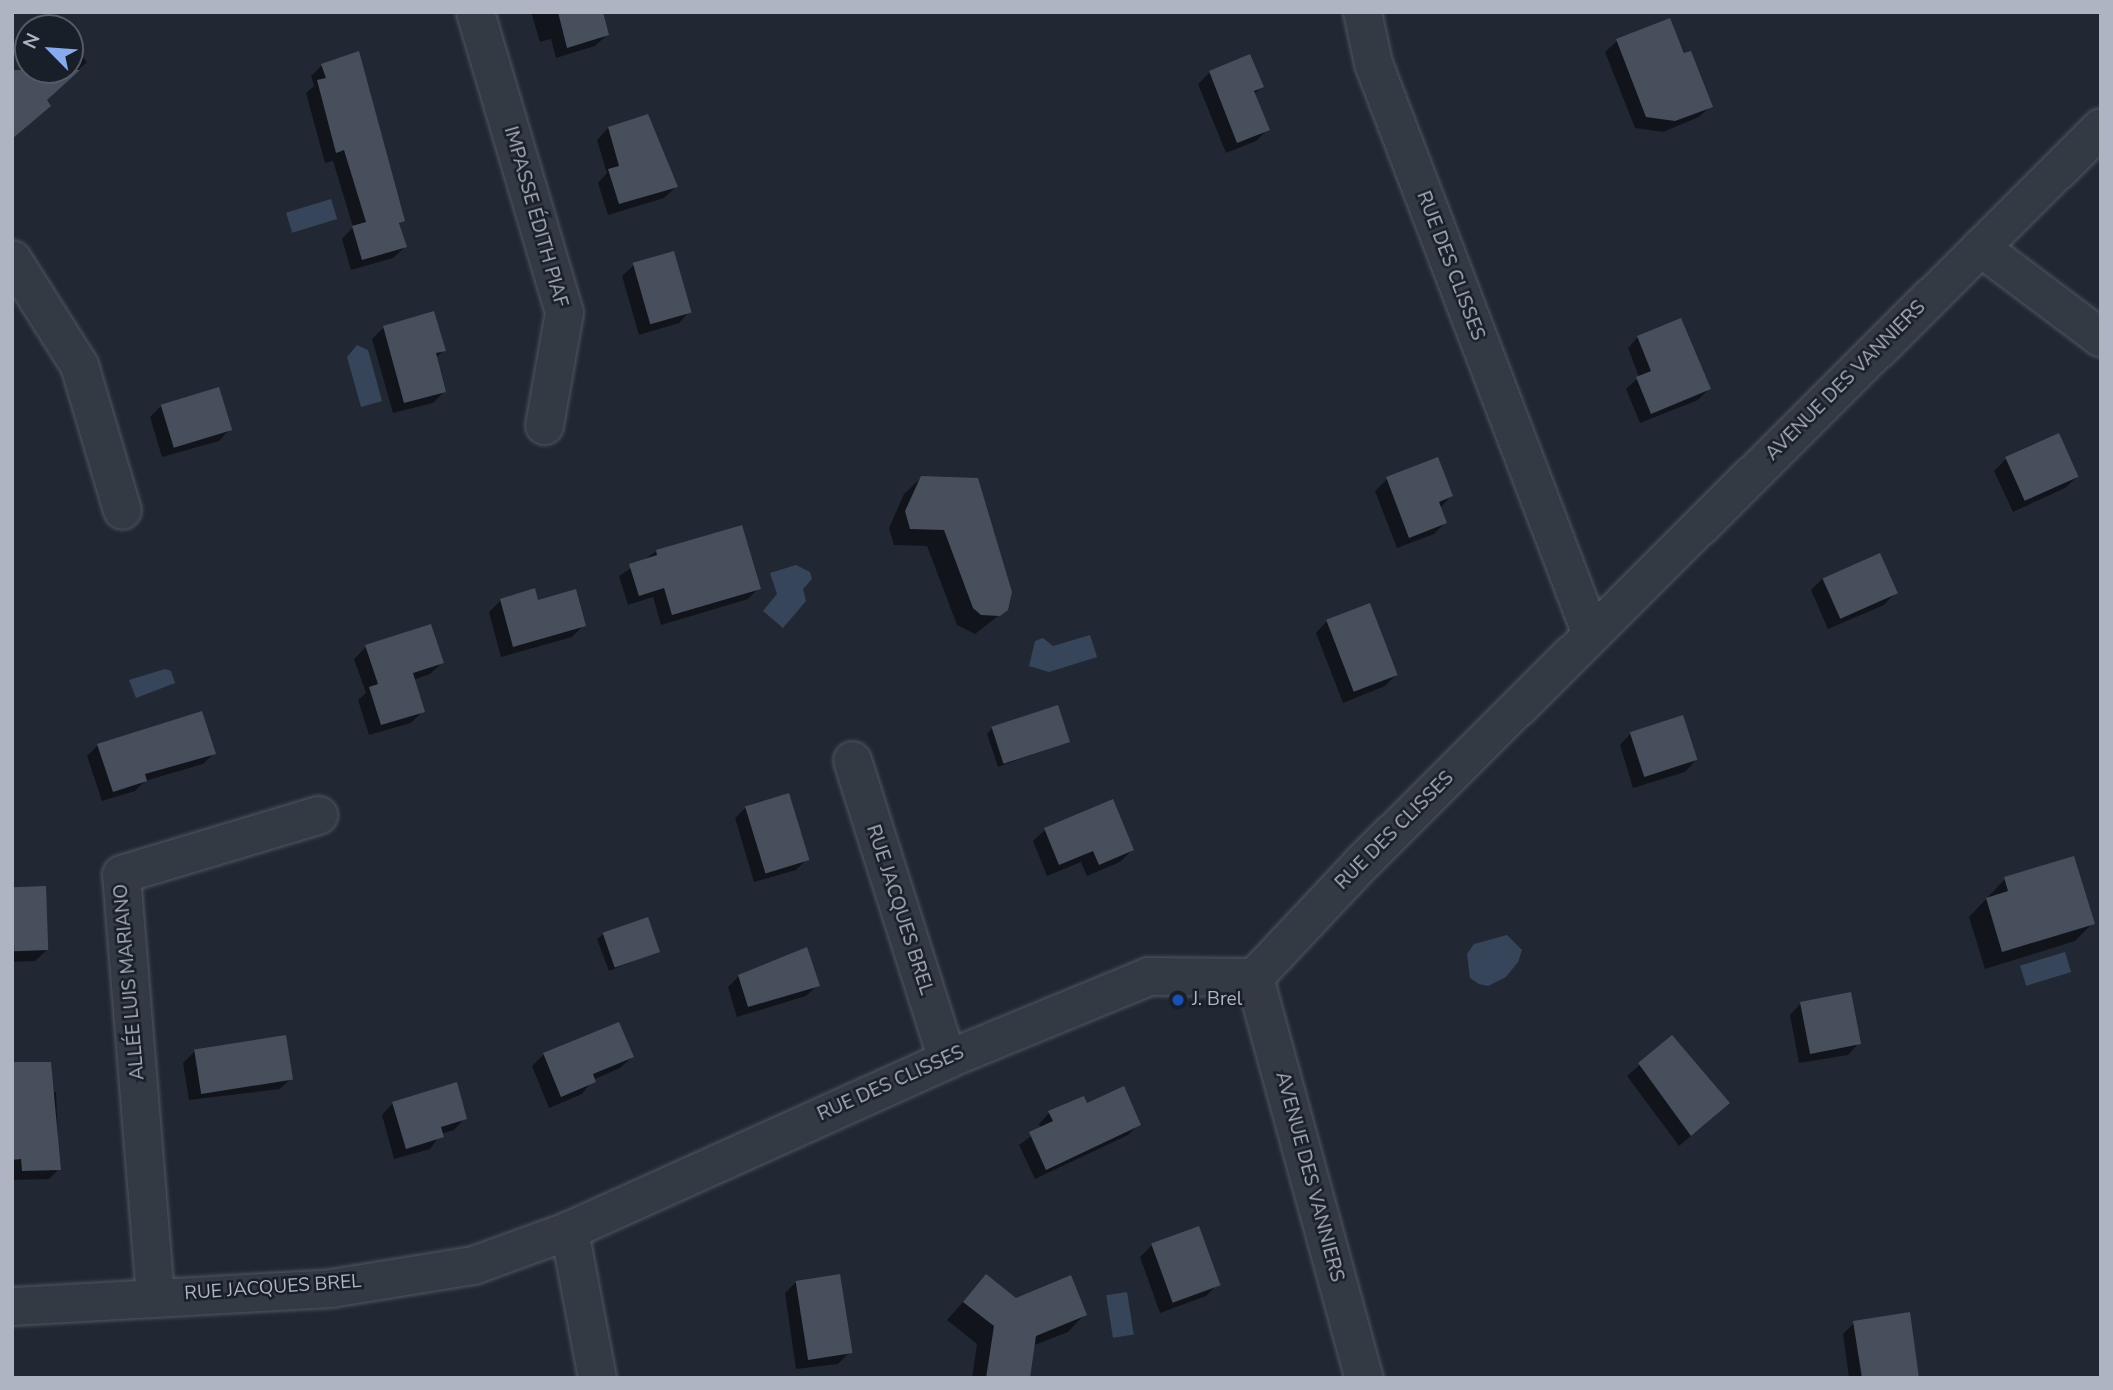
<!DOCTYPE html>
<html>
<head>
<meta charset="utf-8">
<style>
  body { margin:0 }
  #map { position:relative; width:2113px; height:1390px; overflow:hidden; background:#212833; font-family:"Nunito Sans",sans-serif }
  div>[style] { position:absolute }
  .water>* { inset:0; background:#37455b; transform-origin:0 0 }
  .shadow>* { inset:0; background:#0007 }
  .building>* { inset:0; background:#474f5d; transform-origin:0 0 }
  .roads { filter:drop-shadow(0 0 2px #515762) drop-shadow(0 0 2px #515762) }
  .street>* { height:37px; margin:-18.5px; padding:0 18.5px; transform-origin:18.5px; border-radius:18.5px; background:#343a44 }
  .dots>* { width:19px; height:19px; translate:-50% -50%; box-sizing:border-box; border:4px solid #191f28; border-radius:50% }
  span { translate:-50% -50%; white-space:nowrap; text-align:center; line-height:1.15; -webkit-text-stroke:5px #191f28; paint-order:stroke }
  .street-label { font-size:19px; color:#aeb4c1 }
  .poi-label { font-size:19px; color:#aeb4c1 }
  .left { translate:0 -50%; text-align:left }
  .frame { position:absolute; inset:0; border:14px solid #aeb4c1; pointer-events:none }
  .north { position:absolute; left:14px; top:14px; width:70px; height:70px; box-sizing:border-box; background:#191f28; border:2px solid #555b65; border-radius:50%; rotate:295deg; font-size:19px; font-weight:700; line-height:28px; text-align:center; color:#aeb4c1 }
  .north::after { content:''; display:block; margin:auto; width:24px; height:32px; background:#87abed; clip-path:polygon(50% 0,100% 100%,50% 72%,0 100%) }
</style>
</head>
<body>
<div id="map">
  <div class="water">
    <i style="left:331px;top:199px;width:21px;height:47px;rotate:73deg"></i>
    <i style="clip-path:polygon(357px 345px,368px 350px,382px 401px,361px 407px,347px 357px)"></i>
    <i style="clip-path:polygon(796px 565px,810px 572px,812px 579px,803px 589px,806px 601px,783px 628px,763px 611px,777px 594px,770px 573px)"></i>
    <i style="clip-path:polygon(1090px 635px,1097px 657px,1049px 672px,1029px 666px,1035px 641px,1043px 638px,1053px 646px)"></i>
    <i style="clip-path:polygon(165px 669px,171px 671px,175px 683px,136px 698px,129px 680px)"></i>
    <i style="clip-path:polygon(1507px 935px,1522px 950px,1518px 962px,1506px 977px,1488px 986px,1479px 984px,1470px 978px,1467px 954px,1474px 944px)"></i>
    <i style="left:2065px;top:952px;width:21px;height:47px;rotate:73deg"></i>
    <i style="left:1127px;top:1292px;width:43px;height:21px;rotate:81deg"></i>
  </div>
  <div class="shadow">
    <i style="clip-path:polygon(531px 12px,603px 12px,607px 35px,595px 46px,556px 58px,551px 39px,540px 42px)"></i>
    <i style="clip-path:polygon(1669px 20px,1711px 106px,1699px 117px,1663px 132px,1635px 128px,1605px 52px,1617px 41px)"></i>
    <i style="clip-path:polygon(70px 43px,87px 62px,45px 100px,49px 106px,12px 139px,12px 78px,28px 65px,28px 70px,70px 70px)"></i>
    <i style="clip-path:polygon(322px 65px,403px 220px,398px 225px,405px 247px,393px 258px,351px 270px,342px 239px,353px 227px,333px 161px,325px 163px,306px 93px,314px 86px,311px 76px)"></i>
    <i style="clip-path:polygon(1210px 72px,1262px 87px,1254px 94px,1268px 129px,1256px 141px,1226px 153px,1198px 84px)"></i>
    <i style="clip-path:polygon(608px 128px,676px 187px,664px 198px,608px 215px,598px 183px,607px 173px,597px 140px)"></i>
    <i style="clip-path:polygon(634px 265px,690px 311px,679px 323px,639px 335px,622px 276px)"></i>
    <i style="clip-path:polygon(384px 327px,444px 350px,436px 358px,445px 391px,433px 403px,393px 413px,372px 339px)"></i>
    <i style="clip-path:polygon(1638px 337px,1709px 389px,1698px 400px,1640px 423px,1626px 389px,1639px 377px,1628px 348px)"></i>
    <i style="clip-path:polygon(161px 406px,230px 429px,219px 441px,162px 457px,150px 417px)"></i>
    <i style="clip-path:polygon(2006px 459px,2077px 477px,2065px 488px,2013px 512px,1994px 471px)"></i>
    <i style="clip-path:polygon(921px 478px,1007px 609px,975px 634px,957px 625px,927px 546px,894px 545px,889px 528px,904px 494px)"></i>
    <i style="clip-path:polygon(1387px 479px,1451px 496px,1440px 508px,1445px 523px,1434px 534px,1397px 548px,1375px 491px)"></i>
    <i style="clip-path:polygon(657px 551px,759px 588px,748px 599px,661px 625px,653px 597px,628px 605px,619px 576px)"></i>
    <i style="clip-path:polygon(1823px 578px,1895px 593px,1884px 605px,1828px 629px,1811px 590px)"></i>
    <i style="clip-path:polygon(501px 600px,537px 602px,584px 625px,572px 637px,501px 657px,489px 612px)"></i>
    <i style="clip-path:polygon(1327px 621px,1396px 675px,1385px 686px,1343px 703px,1316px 633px)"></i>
    <i style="clip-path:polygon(366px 647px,442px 663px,430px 674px,413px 680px,423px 711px,411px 723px,369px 735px,358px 700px,366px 693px,354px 659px)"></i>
    <i style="clip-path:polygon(992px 728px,1068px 742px,998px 767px,987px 734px)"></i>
    <i style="clip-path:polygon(1631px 733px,1696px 760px,1685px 772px,1633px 788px,1620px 745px)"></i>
    <i style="clip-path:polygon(98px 745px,214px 753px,203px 764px,145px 781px,135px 791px,102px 801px,87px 756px)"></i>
    <i style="clip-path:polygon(1112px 801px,1132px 850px,1120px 862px,1087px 876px,1081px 862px,1047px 876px,1033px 841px,1045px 830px)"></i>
    <i style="clip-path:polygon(746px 807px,807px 859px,796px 870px,754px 882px,735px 818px)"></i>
    <i style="clip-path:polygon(2005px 879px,2093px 923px,2075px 941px,1985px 969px,1969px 917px)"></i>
    <i style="clip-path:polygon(12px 889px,47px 950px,35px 961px,12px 962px)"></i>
    <i style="clip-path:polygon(603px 934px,658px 951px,609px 971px,597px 939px)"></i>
    <i style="clip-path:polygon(739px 976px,818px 985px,806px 996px,737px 1017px,728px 987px)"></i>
    <i style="clip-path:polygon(1801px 1003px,1859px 1043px,1848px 1055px,1799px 1063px,1790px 1015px)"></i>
    <i style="clip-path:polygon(1671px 1038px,1716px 1115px,1679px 1146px,1627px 1076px)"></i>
    <i style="clip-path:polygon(195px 1051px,291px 1078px,280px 1089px,189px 1100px,183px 1063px)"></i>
    <i style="clip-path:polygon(544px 1054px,632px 1057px,620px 1068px,593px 1080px,582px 1094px,549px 1108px,532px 1066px)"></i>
    <i style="clip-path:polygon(12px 1064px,49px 1092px,56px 1092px,59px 1169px,49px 1179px,12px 1180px)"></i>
    <i style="clip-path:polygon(393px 1103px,465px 1118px,454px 1130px,441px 1134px,430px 1149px,394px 1159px,382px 1115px)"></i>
    <i style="clip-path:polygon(1087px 1105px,1139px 1124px,1128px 1135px,1035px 1179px,1019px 1145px,1041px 1129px,1039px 1124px,1049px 1113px)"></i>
    <i style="clip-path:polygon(1152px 1245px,1218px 1284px,1206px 1296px,1160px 1313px,1140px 1257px)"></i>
    <i style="clip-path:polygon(986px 1276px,1016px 1300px,1085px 1314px,1068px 1332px,1032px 1346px,1028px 1378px,972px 1378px,977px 1344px,947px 1320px)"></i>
    <i style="clip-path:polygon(796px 1282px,850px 1352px,838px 1364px,796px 1369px,785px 1293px)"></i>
    <i style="clip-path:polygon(1854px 1323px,1917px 1378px,1849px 1378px,1843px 1334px)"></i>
  </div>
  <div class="building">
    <i style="clip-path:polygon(558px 12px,603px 12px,609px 35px,567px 48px)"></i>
    <i style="clip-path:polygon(1670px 18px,1684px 53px,1691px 51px,1713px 107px,1675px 121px,1646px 117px,1616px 39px)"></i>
    <i style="clip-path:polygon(359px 51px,405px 221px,399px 223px,407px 247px,362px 260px,352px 226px,366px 222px,344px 150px,336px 153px,317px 80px,326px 78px,321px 64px)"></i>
    <i style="clip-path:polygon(1250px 54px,1264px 87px,1254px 91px,1270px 130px,1237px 143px,1209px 71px)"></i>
    <i style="clip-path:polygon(12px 70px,80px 70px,47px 100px,51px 106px,12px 139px)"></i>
    <i style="clip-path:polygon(648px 114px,678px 187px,619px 204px,608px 169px,619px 166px,608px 127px)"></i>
    <i style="left:674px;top:251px;width:64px;height:43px;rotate:74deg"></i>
    <i style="clip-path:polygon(434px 311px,446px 351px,436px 353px,446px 392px,404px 403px,383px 326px)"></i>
    <i style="clip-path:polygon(1681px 318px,1711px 389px,1651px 414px,1636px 377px,1651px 371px,1637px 336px)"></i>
    <i style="left:219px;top:387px;width:45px;height:61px;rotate:73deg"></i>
    <i style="left:2059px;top:433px;width:48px;height:59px;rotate:66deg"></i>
    <i style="clip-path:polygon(1438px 457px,1453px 496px,1439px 502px,1447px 523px,1409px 538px,1386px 477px)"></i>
    <i style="clip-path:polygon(921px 476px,978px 478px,1012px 592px,1008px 610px,1000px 616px,981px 615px,973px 608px,944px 530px,910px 529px,905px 511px)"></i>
    <i style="clip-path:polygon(742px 525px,761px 589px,672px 615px,664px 588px,639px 596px,629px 564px,657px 555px,656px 550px)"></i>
    <i style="left:1880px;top:553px;width:44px;height:63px;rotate:66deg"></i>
    <i style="clip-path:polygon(535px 588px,538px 600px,576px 589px,586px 626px,513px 647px,500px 599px)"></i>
    <i style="left:1370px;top:603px;width:77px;height:47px;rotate:69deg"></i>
    <i style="clip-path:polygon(431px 624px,444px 663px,413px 673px,425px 712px,381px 725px,369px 687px,378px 684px,365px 645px)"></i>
    <i style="left:1058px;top:705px;width:39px;height:70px;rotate:72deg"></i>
    <i style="clip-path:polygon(202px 711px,216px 754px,145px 774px,147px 781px,113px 792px,97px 744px)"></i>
    <i style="left:1683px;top:715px;width:47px;height:56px;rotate:72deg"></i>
    <i style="left:789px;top:793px;width:70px;height:46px;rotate:73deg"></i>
    <i style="clip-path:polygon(1113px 799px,1134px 850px,1099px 865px,1093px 851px,1059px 865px,1044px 828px)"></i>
    <i style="clip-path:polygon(2074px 856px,2095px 924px,2002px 952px,1986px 898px,2008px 891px,2004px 877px)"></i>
    <i style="left:46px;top:886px;width:64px;height:34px;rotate:88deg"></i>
    <i style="left:648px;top:917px;width:37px;height:48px;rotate:71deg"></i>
    <i style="clip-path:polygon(807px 947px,820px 986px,748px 1007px,738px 975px)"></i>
    <i style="left:1851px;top:992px;width:53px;height:52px;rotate:79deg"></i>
    <i style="clip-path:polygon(619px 1022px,634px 1057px,593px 1074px,596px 1082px,561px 1097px,543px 1053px)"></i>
    <i style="left:286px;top:1035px;width:45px;height:93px;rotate:81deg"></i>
    <i style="clip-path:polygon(1672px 1035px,1730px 1103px,1691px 1136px,1638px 1063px)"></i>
    <i style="clip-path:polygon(12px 1062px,51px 1062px,61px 1170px,22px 1171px,21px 1159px,12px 1160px)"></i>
    <i style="clip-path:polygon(457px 1082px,467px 1119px,441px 1127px,444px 1137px,406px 1149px,392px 1102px)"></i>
    <i style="clip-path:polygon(1124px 1086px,1141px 1125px,1046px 1170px,1029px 1132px,1053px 1121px,1048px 1111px,1084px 1096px,1087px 1103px)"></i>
    <i style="left:1199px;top:1226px;width:63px;height:51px;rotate:70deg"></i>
    <i style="left:840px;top:1274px;width:80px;height:45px;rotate:81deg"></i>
    <i style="clip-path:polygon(986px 1274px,1016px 1298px,1071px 1275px,1087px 1315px,1036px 1336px,1030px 1378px,986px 1378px,994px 1326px,963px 1302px)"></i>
    <i style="clip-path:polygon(1910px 1312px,1919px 1378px,1862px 1378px,1853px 1321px)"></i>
  </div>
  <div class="roads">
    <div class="street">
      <i style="left:475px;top:12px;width:313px;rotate:73.5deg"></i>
      <i style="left:564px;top:312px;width:115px;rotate:100deg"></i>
      <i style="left:1362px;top:12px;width:52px;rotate:77.8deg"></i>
      <i style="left:1373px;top:63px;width:611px;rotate:69.1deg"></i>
      <i style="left:1980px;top:247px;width:151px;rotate:36.9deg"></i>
      <i style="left:12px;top:259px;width:125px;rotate:57.7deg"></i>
      <i style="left:79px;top:365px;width:151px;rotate:73.5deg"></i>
      <i style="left:852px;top:760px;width:314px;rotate:72.4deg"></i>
      <i style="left:1254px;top:977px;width:416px;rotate:74.7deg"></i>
      <i style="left:569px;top:1230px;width:151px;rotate:79.3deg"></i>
      <i style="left:155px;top:1296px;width:423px;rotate:-94.6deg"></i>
      <i style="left:121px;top:874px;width:206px;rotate:-16.7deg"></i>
      <i style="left:12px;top:1306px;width:320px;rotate:-3.2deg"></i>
      <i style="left:331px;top:1288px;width:144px;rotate:-9.2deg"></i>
      <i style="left:473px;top:1265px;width:102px;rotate:-20deg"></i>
      <i style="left:569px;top:1230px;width:415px;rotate:-24.3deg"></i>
      <i style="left:947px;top:1059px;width:217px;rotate:-22.4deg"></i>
      <i style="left:1148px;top:976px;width:106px;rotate:0.5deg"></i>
      <i style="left:1254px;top:977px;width:156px;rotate:-46.8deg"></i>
      <i style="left:1361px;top:863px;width:1044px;rotate:-44.84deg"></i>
    </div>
  </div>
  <div class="dots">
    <i style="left:1178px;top:1000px;background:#1a4fb4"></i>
  </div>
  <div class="street-label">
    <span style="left:535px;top:217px;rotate:74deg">IMPASSE ÉDITH PIAF</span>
    <span style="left:1450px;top:266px;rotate:69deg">RUE DES CLISSES</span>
    <span style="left:1846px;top:381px;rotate:-45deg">AVENUE DES VANNIERS</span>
    <span style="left:1395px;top:831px;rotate:-45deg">RUE DES CLISSES</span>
    <span style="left:899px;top:910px;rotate:72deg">RUE JACQUES BREL</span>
    <span style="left:130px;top:982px;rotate:-95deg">ALLÉE LUIS MARIANO</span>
    <span style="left:891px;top:1084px;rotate:-24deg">RUE DES CLISSES</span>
    <span style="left:1309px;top:1177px;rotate:75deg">AVENUE DES VANNIERS</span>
    <span style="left:273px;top:1288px;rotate:-4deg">RUE JACQUES BREL</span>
  </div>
  <div class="poi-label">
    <span class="left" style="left:1192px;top:1000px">J. Brel</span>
  </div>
  <div class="frame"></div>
  <div class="north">N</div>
</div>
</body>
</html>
